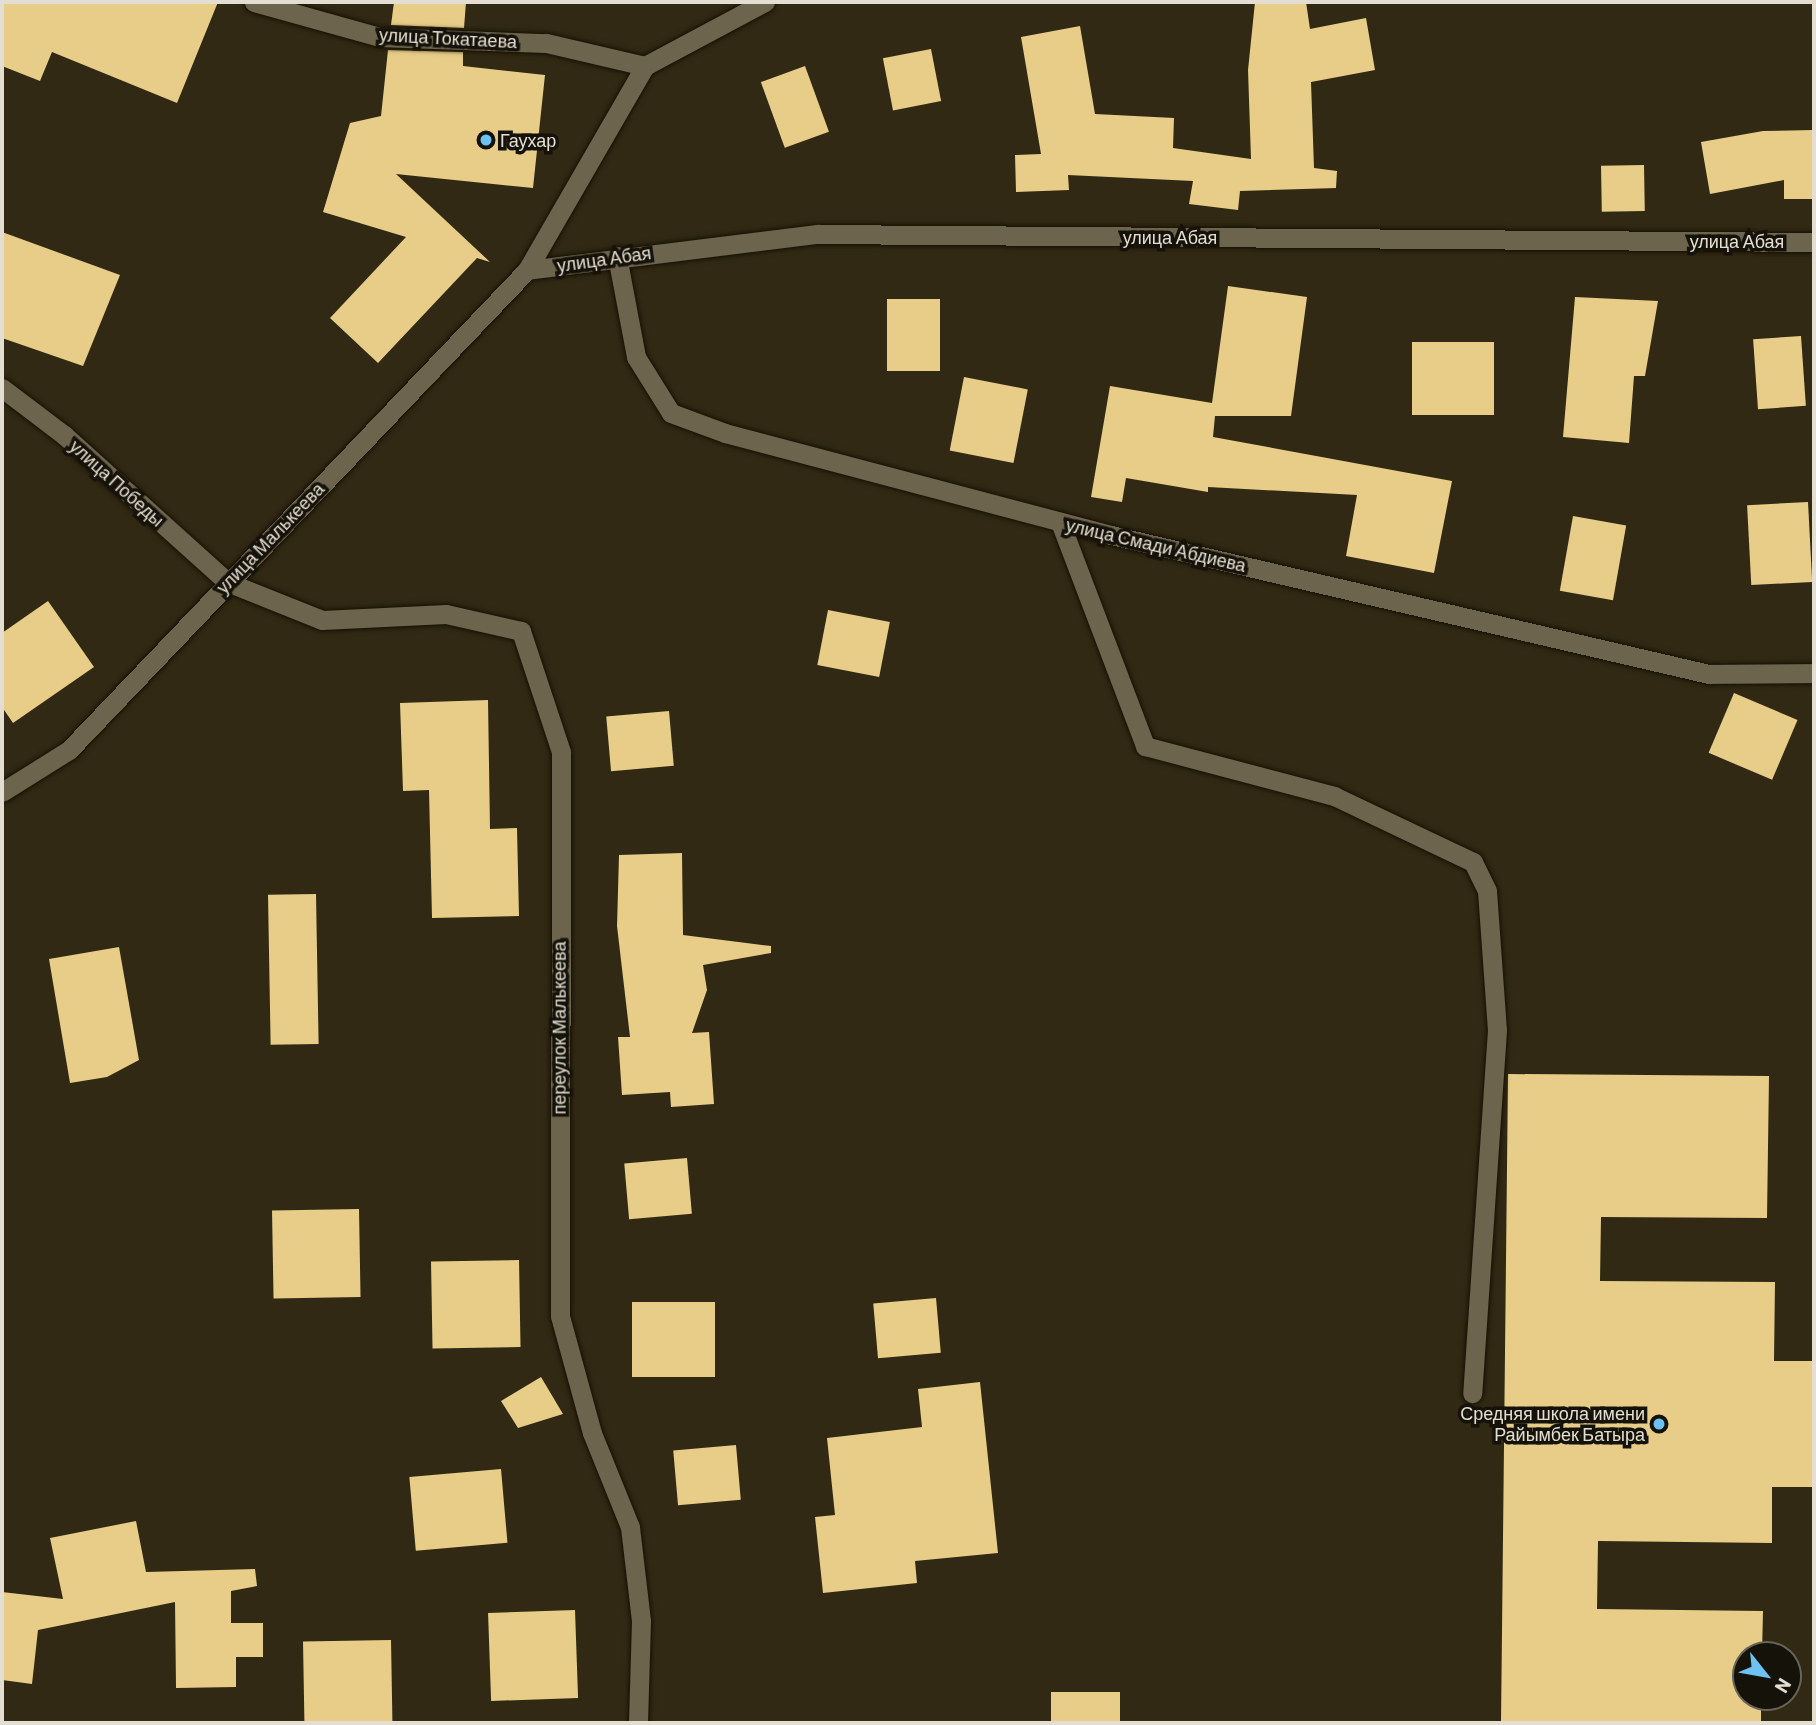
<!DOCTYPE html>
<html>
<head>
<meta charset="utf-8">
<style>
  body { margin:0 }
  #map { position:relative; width:1816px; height:1725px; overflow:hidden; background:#312914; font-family:Barlow,sans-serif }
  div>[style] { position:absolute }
  .building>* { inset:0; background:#e7cd88; transform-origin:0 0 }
  .roads { filter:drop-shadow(0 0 2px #181101) drop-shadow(0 0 2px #181101) }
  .service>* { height:19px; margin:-9.5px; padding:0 9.5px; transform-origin:9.5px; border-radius:9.5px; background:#6d644e }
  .minor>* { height:19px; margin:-9.5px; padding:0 9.5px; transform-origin:9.5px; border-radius:9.5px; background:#6d644e }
  .tertiary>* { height:19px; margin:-9.5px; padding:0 9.5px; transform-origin:9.5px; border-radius:9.5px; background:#6d644e }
  .dots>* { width:19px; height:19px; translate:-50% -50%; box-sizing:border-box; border:4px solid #151209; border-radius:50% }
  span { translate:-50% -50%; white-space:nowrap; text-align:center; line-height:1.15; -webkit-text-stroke:7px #151209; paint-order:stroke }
  .street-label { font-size:18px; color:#e3ded1 }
  .poi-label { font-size:18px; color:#e3ded1 }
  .left { translate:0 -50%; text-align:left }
  .right { translate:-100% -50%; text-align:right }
  .frame { position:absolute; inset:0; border:4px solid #e3ded1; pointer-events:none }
  .north { position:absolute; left:1732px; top:1641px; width:70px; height:70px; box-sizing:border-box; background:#151209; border:2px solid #676459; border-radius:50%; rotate:121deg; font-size:19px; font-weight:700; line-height:28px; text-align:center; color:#e3ded1 }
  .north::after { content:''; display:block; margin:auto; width:24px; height:32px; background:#6ec2f3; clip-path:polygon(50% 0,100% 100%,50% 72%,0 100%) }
</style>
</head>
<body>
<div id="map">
  <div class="building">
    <i style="clip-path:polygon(2px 2px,218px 2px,177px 103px,52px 52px,40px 81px,2px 66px)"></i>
    <i style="clip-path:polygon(394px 2px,466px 2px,464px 28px,391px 25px)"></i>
    <i style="clip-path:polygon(1255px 2px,1306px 2px,1310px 29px,1366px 18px,1375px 70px,1311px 82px,1314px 168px,1337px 171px,1336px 188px,1240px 191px,1238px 210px,1189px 204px,1193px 181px,1068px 175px,1069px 190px,1016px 192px,1015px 155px,1041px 154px,1021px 37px,1080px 26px,1095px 114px,1174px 118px,1173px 148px,1251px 159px,1248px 70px)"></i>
    <i style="left:931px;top:49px;width:53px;height:49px;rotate:79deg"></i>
    <i style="clip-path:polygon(388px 50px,463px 52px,463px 66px,545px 75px,533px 188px,396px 174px,490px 262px,477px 258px,378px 363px,330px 318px,406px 237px,323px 212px,350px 123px,381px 116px)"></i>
    <i style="left:805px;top:66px;width:70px;height:47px;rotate:70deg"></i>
    <i style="clip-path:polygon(1814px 130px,1814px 199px,1784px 199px,1784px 180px,1710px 194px,1701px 142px,1763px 131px)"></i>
    <i style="left:1644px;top:165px;width:46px;height:43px;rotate:89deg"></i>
    <i style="clip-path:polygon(2px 232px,120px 275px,83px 366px,2px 338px)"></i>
    <i style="clip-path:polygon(1228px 286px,1307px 297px,1291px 416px,1215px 416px,1213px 437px,1452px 481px,1434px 573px,1346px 556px,1357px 495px,1208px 487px,1208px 492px,1126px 478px,1122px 502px,1091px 497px,1110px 386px,1212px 403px)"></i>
    <i style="clip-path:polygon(1575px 297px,1658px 301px,1645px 376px,1634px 376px,1629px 443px,1563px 437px)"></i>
    <i style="left:887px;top:299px;width:53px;height:72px"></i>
    <i style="left:1801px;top:336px;width:70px;height:48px;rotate:86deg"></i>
    <i style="left:1494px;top:342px;width:73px;height:82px;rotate:90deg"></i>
    <i style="left:964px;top:377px;width:65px;height:75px;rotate:11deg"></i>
    <i style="left:1808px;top:502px;width:80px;height:61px;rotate:87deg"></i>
    <i style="left:1573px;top:516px;width:54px;height:76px;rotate:10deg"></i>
    <i style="clip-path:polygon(48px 601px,94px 667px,13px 723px,2px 707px,2px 633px)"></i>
    <i style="left:828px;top:610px;width:63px;height:56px;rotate:11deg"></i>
    <i style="left:1734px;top:693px;width:69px;height:65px;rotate:23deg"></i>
    <i style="clip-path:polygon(488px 700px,490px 829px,517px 828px,519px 916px,432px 918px,429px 790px,403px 791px,400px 703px)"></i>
    <i style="left:669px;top:711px;width:55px;height:63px;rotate:85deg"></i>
    <i style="clip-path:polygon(682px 853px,683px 935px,771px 946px,771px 953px,703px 965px,707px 990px,692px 1033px,709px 1032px,714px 1104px,671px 1107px,670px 1092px,622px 1095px,618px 1037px,630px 1037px,617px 926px,619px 855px)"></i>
    <i style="left:316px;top:894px;width:150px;height:48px;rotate:89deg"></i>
    <i style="clip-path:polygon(119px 947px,139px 1060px,107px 1077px,70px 1083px,49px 959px)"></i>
    <i style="clip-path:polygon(1508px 1074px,1769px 1076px,1767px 1218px,1601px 1217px,1600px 1281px,1775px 1282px,1774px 1361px,1814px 1361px,1814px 1487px,1772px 1487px,1772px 1543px,1598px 1541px,1597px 1609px,1763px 1611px,1762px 1655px,1746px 1655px,1746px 1697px,1761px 1697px,1761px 1723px,1501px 1723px)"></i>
    <i style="left:687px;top:1158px;width:56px;height:63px;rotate:85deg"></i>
    <i style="left:359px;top:1209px;width:88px;height:87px;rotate:89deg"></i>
    <i style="left:519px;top:1260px;width:87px;height:88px;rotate:89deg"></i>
    <i style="left:936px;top:1298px;width:55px;height:63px;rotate:85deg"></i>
    <i style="left:715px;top:1302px;width:75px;height:83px;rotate:90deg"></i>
    <i style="clip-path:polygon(541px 1377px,563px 1414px,518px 1428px,501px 1401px)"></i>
    <i style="clip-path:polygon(980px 1382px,998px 1553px,915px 1561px,917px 1583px,823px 1593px,815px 1517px,835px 1515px,827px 1438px,922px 1427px,918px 1389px)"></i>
    <i style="left:736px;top:1445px;width:55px;height:63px;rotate:85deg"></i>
    <i style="left:501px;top:1469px;width:74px;height:92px;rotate:85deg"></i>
    <i style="clip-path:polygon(136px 1521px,146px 1572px,255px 1569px,257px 1586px,231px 1591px,231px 1623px,263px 1623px,263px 1657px,236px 1657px,236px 1687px,176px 1688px,175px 1602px,38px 1630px,32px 1684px,2px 1680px,2px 1592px,63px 1599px,50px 1538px)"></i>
    <i style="left:575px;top:1610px;width:88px;height:87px;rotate:88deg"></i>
    <i style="left:391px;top:1640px;width:83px;height:88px;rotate:89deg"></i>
    <i style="left:1120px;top:1692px;width:31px;height:69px;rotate:90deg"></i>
  </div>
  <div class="roads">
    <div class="service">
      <i style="left:1060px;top:522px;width:240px;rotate:69.2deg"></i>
      <i style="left:1145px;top:746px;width:196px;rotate:14.8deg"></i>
      <i style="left:1334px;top:796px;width:154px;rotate:25.4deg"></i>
      <i style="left:1473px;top:862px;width:32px;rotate:64deg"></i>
      <i style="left:1487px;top:891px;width:139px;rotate:85.9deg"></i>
      <i style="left:1497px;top:1030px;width:364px;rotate:93.9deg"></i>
    </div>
    <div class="minor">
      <i style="left:254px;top:2px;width:130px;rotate:15.6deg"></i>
      <i style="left:379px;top:37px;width:167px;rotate:2.1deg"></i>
      <i style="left:546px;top:43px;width:102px;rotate:13.1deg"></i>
      <i style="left:617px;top:256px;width:103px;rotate:79.3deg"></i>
      <i style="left:636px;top:357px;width:66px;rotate:58deg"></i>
      <i style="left:671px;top:413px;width:58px;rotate:20.3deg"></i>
      <i style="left:725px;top:433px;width:399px;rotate:14.8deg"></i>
      <i style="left:1111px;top:535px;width:614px;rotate:13.09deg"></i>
      <i style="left:1709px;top:674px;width:105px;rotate:-0.5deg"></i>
      <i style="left:527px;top:270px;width:236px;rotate:-60deg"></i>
      <i style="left:645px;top:66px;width:136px;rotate:-28.1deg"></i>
      <i style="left:2px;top:388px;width:78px;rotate:37.2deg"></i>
      <i style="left:64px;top:435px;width:219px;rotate:42deg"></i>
      <i style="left:227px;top:582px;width:102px;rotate:21.8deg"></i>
      <i style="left:322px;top:620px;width:124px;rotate:-2.8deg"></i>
      <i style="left:446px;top:614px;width:77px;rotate:12.8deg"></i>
      <i style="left:521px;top:631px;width:127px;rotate:71.7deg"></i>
      <i style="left:561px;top:752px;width:564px;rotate:90.1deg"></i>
      <i style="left:560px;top:1316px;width:121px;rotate:74.7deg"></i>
      <i style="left:592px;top:1433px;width:101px;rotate:68deg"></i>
      <i style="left:630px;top:1527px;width:95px;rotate:83.3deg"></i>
      <i style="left:641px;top:1621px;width:102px;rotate:91.7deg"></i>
    </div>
    <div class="tertiary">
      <i style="left:2px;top:792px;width:79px;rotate:-32.1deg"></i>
      <i style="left:69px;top:750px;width:663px;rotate:-46.34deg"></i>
      <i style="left:527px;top:270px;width:293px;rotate:-7.1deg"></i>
      <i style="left:818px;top:234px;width:996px;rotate:0.46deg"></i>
    </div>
  </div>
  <div class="dots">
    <i style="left:486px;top:140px;background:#6ec2f3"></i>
    <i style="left:1659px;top:1424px;background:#6ec2f3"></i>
  </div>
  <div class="street-label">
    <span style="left:448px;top:38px;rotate:3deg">улица Токатаева</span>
    <span style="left:1170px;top:237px">улица Абая</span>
    <span style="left:1737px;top:241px">улица Абая</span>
    <span style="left:604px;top:259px;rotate:-8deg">улица Абая</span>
    <span style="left:117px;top:483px;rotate:42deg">улица Победы</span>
    <span style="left:270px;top:538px;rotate:-46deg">улица Малькеева</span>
    <span style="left:1156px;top:545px;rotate:13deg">улица Смади Абдиева</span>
    <span style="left:559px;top:1028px;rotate:-90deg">переулок Малькеева</span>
  </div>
  <div class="poi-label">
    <span class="left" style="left:500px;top:140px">Гаухар</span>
    <span class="right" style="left:1645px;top:1424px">Средняя школа имени<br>Райымбек Батыра</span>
  </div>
  <div class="frame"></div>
  <div class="north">N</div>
</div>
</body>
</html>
